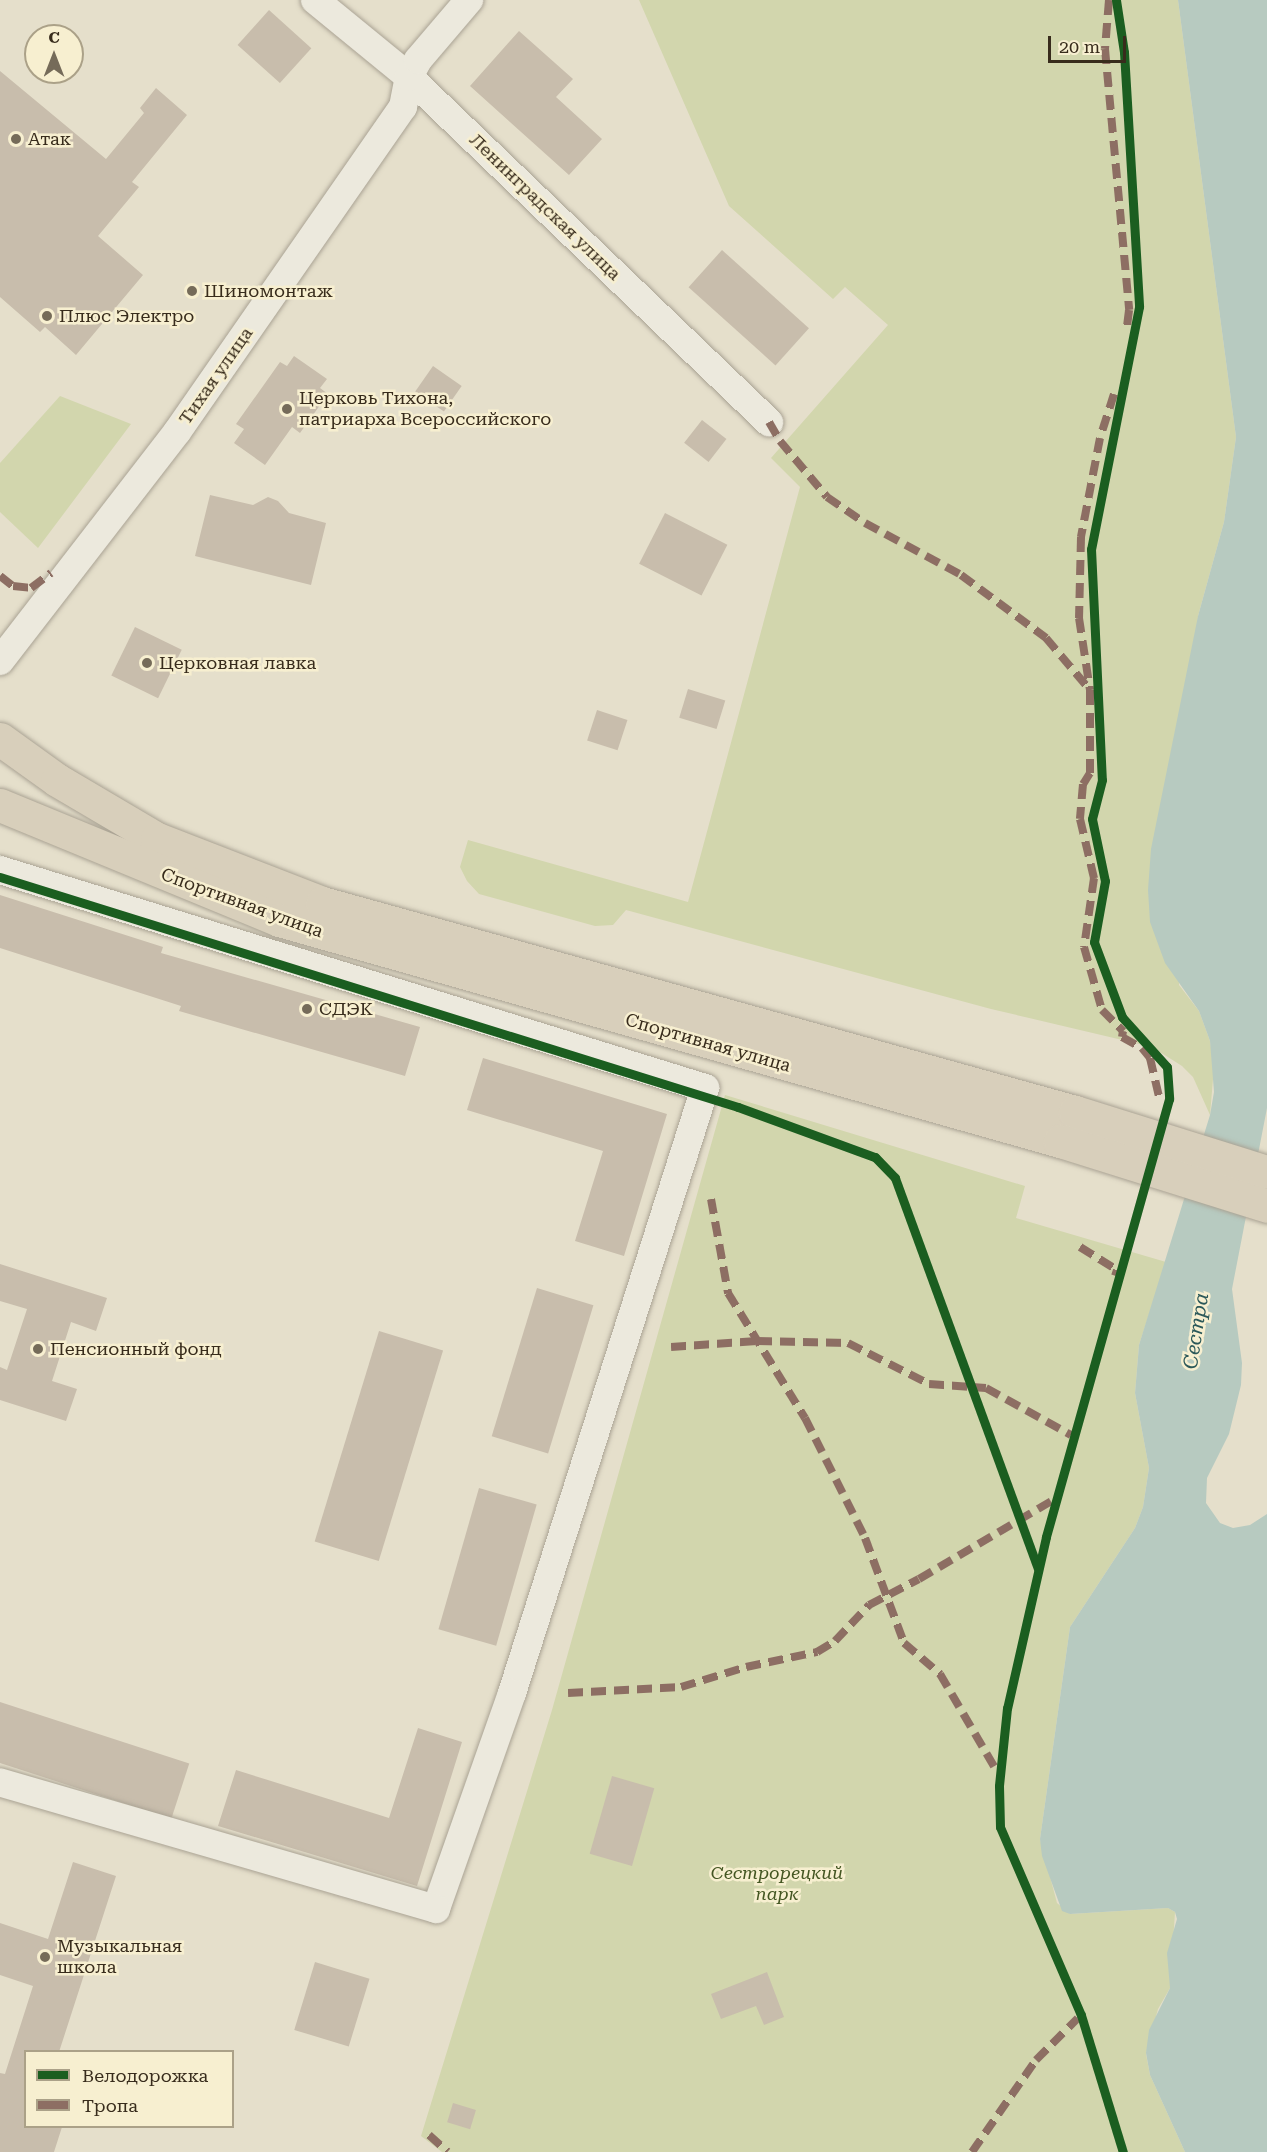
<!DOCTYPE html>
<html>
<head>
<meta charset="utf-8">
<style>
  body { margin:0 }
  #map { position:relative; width:1267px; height:2152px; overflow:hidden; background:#e5dfcb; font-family:"Roboto Serif",serif }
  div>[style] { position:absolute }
  .green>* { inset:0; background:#d2d6ad }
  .water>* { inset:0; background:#b7cac0 }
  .building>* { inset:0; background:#c8bdac; transform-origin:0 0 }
  .roads { filter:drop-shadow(0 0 2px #aaa394) drop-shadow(0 0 2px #aaa394) }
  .street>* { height:28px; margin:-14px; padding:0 14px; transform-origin:14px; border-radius:14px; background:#ece9dd }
  .highway>* { height:33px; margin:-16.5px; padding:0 16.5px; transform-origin:16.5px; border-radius:16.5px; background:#d8cfbb }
  .quiet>* { height:8px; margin-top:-4px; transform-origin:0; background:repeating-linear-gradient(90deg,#8d6e63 0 15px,transparent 0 23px) }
  .cycleway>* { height:9px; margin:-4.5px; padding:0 4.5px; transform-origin:4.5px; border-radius:4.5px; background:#1b5e20 }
  .dots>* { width:16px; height:16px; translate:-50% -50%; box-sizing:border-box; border:3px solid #f7efd0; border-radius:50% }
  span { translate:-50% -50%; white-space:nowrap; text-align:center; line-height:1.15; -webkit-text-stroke:5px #f7efd0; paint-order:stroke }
  .poi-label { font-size:18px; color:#382c1c }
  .left { translate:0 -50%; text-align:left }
  .street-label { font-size:18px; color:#382c1c }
  .park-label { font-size:18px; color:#445622; font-style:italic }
  .water-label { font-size:20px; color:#2b5859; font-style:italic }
  .legend { position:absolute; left:24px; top:2050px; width:210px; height:78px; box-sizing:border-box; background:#f7efd0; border:2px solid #aba188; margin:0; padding:8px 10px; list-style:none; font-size:18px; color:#382c1c }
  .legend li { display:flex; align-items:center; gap:12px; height:30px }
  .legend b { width:30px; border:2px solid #aba188 }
  .north { position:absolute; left:24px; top:24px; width:60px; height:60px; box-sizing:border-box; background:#f7efd0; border:2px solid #aba188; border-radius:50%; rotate:0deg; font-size:16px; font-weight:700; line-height:24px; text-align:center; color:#382c1c }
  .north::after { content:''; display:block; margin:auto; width:21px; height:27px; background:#756b59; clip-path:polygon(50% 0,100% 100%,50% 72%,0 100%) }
  .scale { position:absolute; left:1048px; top:36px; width:78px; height:27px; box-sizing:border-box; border:3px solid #382c1c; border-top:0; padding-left:8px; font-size:18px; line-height:21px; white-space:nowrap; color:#382c1c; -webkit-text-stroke:4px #f7efd0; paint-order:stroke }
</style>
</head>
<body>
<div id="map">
  <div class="green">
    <i style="clip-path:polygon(639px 0,1178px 0,1236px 437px,1224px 522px,1198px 616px,1179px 985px,1199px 1011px,1210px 1041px,1214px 1067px,1210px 1115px,1193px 1077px,1182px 1066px,1152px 1047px,991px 1009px,626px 910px,613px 925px,595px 926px,479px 894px,467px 881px,460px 867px,468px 840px,688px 902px,800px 487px,771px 458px,888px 325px,845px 287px,833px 299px,729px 206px)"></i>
    <i style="clip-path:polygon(60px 396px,131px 424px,38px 548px,0 512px,0 463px)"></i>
    <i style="clip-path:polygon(725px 1095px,1025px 1186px,1016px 1218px,1166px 1262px,1139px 1345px,1135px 1393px,1149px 1468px,1143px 1507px,1135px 1528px,1070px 1627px,1040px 1839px,1057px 1903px,1070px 1914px,1168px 1908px,1175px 1912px,1170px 1988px,1158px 2009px,1146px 2054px,1150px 2075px,1185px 2152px,442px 2152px,421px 2136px,552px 1710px)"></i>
  </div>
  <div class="water">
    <i style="clip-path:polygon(1178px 0,1267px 0,1267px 1108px,1232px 1289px,1242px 1363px,1241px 1385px,1229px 1434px,1207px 1478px,1206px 1503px,1220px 1523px,1233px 1528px,1250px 1525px,1267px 1514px,1267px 2152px,1185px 2152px,1150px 2075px,1146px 2053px,1149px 2030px,1170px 1988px,1167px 1953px,1177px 1919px,1175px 1912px,1168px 1908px,1070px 1914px,1062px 1911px,1042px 1856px,1040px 1839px,1070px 1627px,1135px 1528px,1143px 1507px,1149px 1468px,1135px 1393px,1139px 1345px,1210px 1115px,1214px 1092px,1210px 1041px,1199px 1011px,1165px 963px,1150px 922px,1148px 890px,1151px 849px,1198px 616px,1224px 522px,1236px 437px)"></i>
  </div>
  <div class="building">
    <i style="left:269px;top:10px;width:57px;height:47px;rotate:42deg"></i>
    <i style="clip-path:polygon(519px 31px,573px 79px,556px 97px,602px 139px,569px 175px,470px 86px)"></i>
    <i style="clip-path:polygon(0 71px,106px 159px,144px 113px,140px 108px,156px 88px,187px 115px,132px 182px,139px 187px,98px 236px,143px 275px,76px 355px,45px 327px,40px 332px,0 297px)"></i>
    <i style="left:722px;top:250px;width:117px;height:50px;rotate:42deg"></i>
    <i style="clip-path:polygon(294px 356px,327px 379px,320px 388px,328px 394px,300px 433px,292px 427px,265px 465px,234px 443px,244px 429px,236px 424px,280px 362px,287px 366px)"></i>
    <i style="left:433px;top:366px;width:35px;height:31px;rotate:35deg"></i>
    <i style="left:702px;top:420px;width:31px;height:29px;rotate:38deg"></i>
    <i style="clip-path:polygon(210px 495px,253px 505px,268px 497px,278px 501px,289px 513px,326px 523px,311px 585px,195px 556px)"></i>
    <i style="left:665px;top:513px;width:70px;height:57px;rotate:27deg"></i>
    <i style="left:135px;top:627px;width:52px;height:54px;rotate:26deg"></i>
    <i style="left:688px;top:689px;width:39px;height:30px;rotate:17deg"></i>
    <i style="left:597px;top:710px;width:32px;height:32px;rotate:18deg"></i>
    <i style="clip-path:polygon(0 895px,163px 947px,161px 953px,420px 1027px,405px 1076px,179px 1011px,181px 1006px,0 948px)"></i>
    <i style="clip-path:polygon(483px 1058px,667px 1114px,624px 1256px,575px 1241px,603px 1151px,467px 1110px)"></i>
    <i style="clip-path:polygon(0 1264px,107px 1298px,96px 1331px,71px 1322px,52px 1381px,77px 1389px,66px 1421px,0 1400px,0 1367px,7px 1370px,27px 1309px,0 1301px)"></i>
    <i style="left:537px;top:1288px;width:59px;height:155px;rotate:17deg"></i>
    <i style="left:379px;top:1331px;width:67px;height:220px;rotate:17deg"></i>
    <i style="left:479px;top:1488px;width:60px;height:147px;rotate:16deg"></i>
    <i style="left:0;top:1702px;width:199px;height:58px;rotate:18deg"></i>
    <i style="clip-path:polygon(418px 1728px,462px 1742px,417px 1886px,218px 1826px,236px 1770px,389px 1818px)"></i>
    <i style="left:612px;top:1776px;width:44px;height:81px;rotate:16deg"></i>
    <i style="clip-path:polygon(73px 1862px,116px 1876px,59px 2052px,26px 2052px,26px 2127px,62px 2127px,54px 2152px,0 2152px,0 2073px,5px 2074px,33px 1986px,0 1975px,0 1923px,48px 1939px)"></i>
    <i style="left:315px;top:1962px;width:57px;height:71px;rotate:17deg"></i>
    <i style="clip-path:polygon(767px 1972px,784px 2017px,764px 2025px,756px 2006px,721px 2019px,711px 1994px)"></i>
    <i style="left:453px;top:2103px;width:24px;height:20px;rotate:17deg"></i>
  </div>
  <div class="roads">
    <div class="street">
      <i style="left:315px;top:0;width:122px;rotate:39.3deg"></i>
      <i style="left:409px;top:77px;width:499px;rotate:43.8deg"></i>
      <i style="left:0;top:661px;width:289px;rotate:-52.3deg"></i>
      <i style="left:177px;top:432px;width:396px;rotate:-55.2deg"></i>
      <i style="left:403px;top:107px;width:31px;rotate:-79deg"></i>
      <i style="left:409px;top:77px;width:19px;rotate:-62deg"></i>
      <i style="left:418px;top:60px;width:79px;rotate:-49.6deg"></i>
      <i style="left:0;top:870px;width:738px;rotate:17.18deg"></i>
      <i style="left:705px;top:1088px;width:635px;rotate:107.69deg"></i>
      <i style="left:512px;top:1693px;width:229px;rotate:109.4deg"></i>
      <i style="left:436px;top:1909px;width:454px;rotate:-163.8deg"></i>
    </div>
    <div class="highway">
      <i style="left:0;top:739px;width:70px;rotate:35.7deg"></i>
      <i style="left:57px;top:780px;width:116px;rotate:30.5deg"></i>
      <i style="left:157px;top:839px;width:177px;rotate:21.2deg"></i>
      <i style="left:322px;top:903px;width:781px;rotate:15.51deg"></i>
      <i style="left:1075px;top:1112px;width:201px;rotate:17.4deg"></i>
      <i style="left:0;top:805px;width:302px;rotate:22.4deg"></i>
      <i style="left:279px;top:920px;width:812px;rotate:15.8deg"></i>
      <i style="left:1060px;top:1141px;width:217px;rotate:17.4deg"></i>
    </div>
  </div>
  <div class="quiet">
    <i style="left:1109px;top:0;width:49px;rotate:94.7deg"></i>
    <i style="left:1105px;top:49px;width:262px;rotate:84.7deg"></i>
    <i style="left:1129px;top:310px;width:17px;rotate:97deg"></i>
    <i style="left:1114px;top:394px;width:46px;rotate:107.7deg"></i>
    <i style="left:1100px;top:438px;width:101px;rotate:100.9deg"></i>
    <i style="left:1081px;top:537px;width:81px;rotate:91.4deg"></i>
    <i style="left:1079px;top:618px;width:73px;rotate:81.3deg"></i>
    <i style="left:1090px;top:690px;width:83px;rotate:90deg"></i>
    <i style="left:1090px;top:773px;width:13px;rotate:122deg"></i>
    <i style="left:1083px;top:784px;width:35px;rotate:95deg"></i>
    <i style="left:1080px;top:819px;width:61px;rotate:76.7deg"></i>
    <i style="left:1094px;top:878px;width:70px;rotate:98.2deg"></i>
    <i style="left:1084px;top:947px;width:66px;rotate:74.1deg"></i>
    <i style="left:1102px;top:1010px;width:30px;rotate:45deg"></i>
    <i style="left:1123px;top:1031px;width:6px;rotate:99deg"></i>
    <i style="left:1122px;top:1037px;width:23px;rotate:29deg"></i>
    <i style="left:1142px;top:1048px;width:13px;rotate:51deg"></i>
    <i style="left:1150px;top:1058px;width:44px;rotate:76.9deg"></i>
    <i style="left:769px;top:422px;width:22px;rotate:60deg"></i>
    <i style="left:780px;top:441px;width:73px;rotate:50deg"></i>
    <i style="left:827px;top:497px;width:46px;rotate:34.4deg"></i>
    <i style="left:865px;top:523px;width:109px;rotate:28.4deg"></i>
    <i style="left:961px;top:575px;width:106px;rotate:36.5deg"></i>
    <i style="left:1046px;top:638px;width:68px;rotate:49.8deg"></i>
    <i style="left:0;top:576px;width:16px;rotate:38deg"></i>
    <i style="left:13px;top:586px;width:18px;rotate:6deg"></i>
    <i style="left:31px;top:588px;width:25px;rotate:-37deg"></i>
    <i style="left:711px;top:1199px;width:96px;rotate:79.7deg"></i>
    <i style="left:728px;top:1293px;width:147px;rotate:58.4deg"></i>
    <i style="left:805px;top:1418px;width:134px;rotate:63.4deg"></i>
    <i style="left:865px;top:1538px;width:112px;rotate:69.6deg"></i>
    <i style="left:904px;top:1643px;width:48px;rotate:40.7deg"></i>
    <i style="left:940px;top:1674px;width:111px;rotate:59.7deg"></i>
    <i style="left:1080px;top:1247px;width:44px;rotate:31.9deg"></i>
    <i style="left:1117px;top:1270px;width:6px;rotate:108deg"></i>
    <i style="left:671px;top:1347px;width:86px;rotate:-4deg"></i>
    <i style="left:757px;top:1341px;width:91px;rotate:1.3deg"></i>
    <i style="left:848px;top:1343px;width:91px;rotate:26.8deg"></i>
    <i style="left:929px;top:1384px;width:57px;rotate:4deg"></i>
    <i style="left:986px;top:1388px;width:97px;rotate:28.9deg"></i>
    <i style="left:568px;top:1693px;width:113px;rotate:-3deg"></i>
    <i style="left:681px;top:1687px;width:68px;rotate:-17.1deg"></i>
    <i style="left:746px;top:1667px;width:73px;rotate:-11.9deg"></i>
    <i style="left:817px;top:1652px;width:21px;rotate:-31deg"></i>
    <i style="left:835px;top:1641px;width:50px;rotate:-46.6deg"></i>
    <i style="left:869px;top:1605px;width:56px;rotate:-27.5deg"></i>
    <i style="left:919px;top:1579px;width:156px;rotate:-30.5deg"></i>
    <i style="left:429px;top:2135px;width:25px;rotate:42deg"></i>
    <i style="left:972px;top:2152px;width:112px;rotate:-55.2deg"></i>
    <i style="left:1036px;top:2060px;width:59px;rotate:-45deg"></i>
  </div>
  <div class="cycleway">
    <i style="left:1116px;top:0;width:53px;rotate:81.3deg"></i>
    <i style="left:1124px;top:52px;width:255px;rotate:86.6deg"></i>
    <i style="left:1139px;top:307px;width:247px;rotate:101.2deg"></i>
    <i style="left:1091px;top:549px;width:231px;rotate:87.3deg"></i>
    <i style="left:1102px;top:780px;width:40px;rotate:104.4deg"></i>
    <i style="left:1092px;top:819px;width:63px;rotate:78.2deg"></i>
    <i style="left:1105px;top:881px;width:62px;rotate:100.2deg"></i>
    <i style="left:1094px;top:942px;width:80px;rotate:69.5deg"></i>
    <i style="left:1122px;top:1017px;width:67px;rotate:48deg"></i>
    <i style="left:1167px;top:1067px;width:32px;rotate:86deg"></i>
    <i style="left:1169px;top:1099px;width:455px;rotate:105.7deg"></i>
    <i style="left:1046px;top:1537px;width:175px;rotate:102.8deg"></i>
    <i style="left:1007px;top:1708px;width:78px;rotate:95.9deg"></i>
    <i style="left:999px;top:1786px;width:41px;rotate:88.6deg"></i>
    <i style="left:1000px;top:1827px;width:205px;rotate:66.7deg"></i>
    <i style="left:1081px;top:2015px;width:143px;rotate:73deg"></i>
    <i style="left:0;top:877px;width:773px;rotate:17.31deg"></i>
    <i style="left:738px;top:1107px;width:146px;rotate:20.1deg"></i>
    <i style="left:875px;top:1157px;width:29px;rotate:46deg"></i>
    <i style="left:895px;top:1178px;width:415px;rotate:69.9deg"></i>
  </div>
  <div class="dots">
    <i style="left:16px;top:139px;background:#756b59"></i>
    <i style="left:192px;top:291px;background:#756b59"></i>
    <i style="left:47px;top:316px;background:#756b59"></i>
    <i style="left:287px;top:409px;background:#756b59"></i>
    <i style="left:147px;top:663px;background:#756b59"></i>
    <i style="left:307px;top:1009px;background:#756b59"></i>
    <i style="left:38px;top:1349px;background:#756b59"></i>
    <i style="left:45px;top:1957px;background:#756b59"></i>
  </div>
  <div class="poi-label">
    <span class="left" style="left:28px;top:139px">Атак</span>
    <span class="left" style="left:204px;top:291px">Шиномонтаж</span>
    <span class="left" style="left:59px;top:316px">Плюс Электро</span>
    <span class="left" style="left:299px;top:409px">Церковь Тихона,<br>патриарха Всероссийского</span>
    <span class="left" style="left:159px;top:663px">Церковная лавка</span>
    <span class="left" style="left:319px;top:1009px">СДЭК</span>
    <span class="left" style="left:50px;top:1349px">Пенсионный фонд</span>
    <span class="left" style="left:57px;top:1957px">Музыкальная<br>школа</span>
  </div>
  <div class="street-label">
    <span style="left:545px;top:207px;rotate:44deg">Ленинградская улица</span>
    <span style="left:216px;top:376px;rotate:-55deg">Тихая улица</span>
    <span style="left:242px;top:903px;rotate:20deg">Спортивная улица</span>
    <span style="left:708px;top:1043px;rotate:16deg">Спортивная улица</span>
  </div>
  <div class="park-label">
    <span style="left:777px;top:1884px">Сестрорецкий<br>парк</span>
  </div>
  <div class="water-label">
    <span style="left:1196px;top:1331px;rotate:-81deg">Сестра</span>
  </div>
  <ul class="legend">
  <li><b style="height:8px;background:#1b5e20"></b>Велодорожка</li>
  <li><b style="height:8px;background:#8d6e63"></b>Тропа</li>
  </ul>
  <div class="north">С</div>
  <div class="scale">20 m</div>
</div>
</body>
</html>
